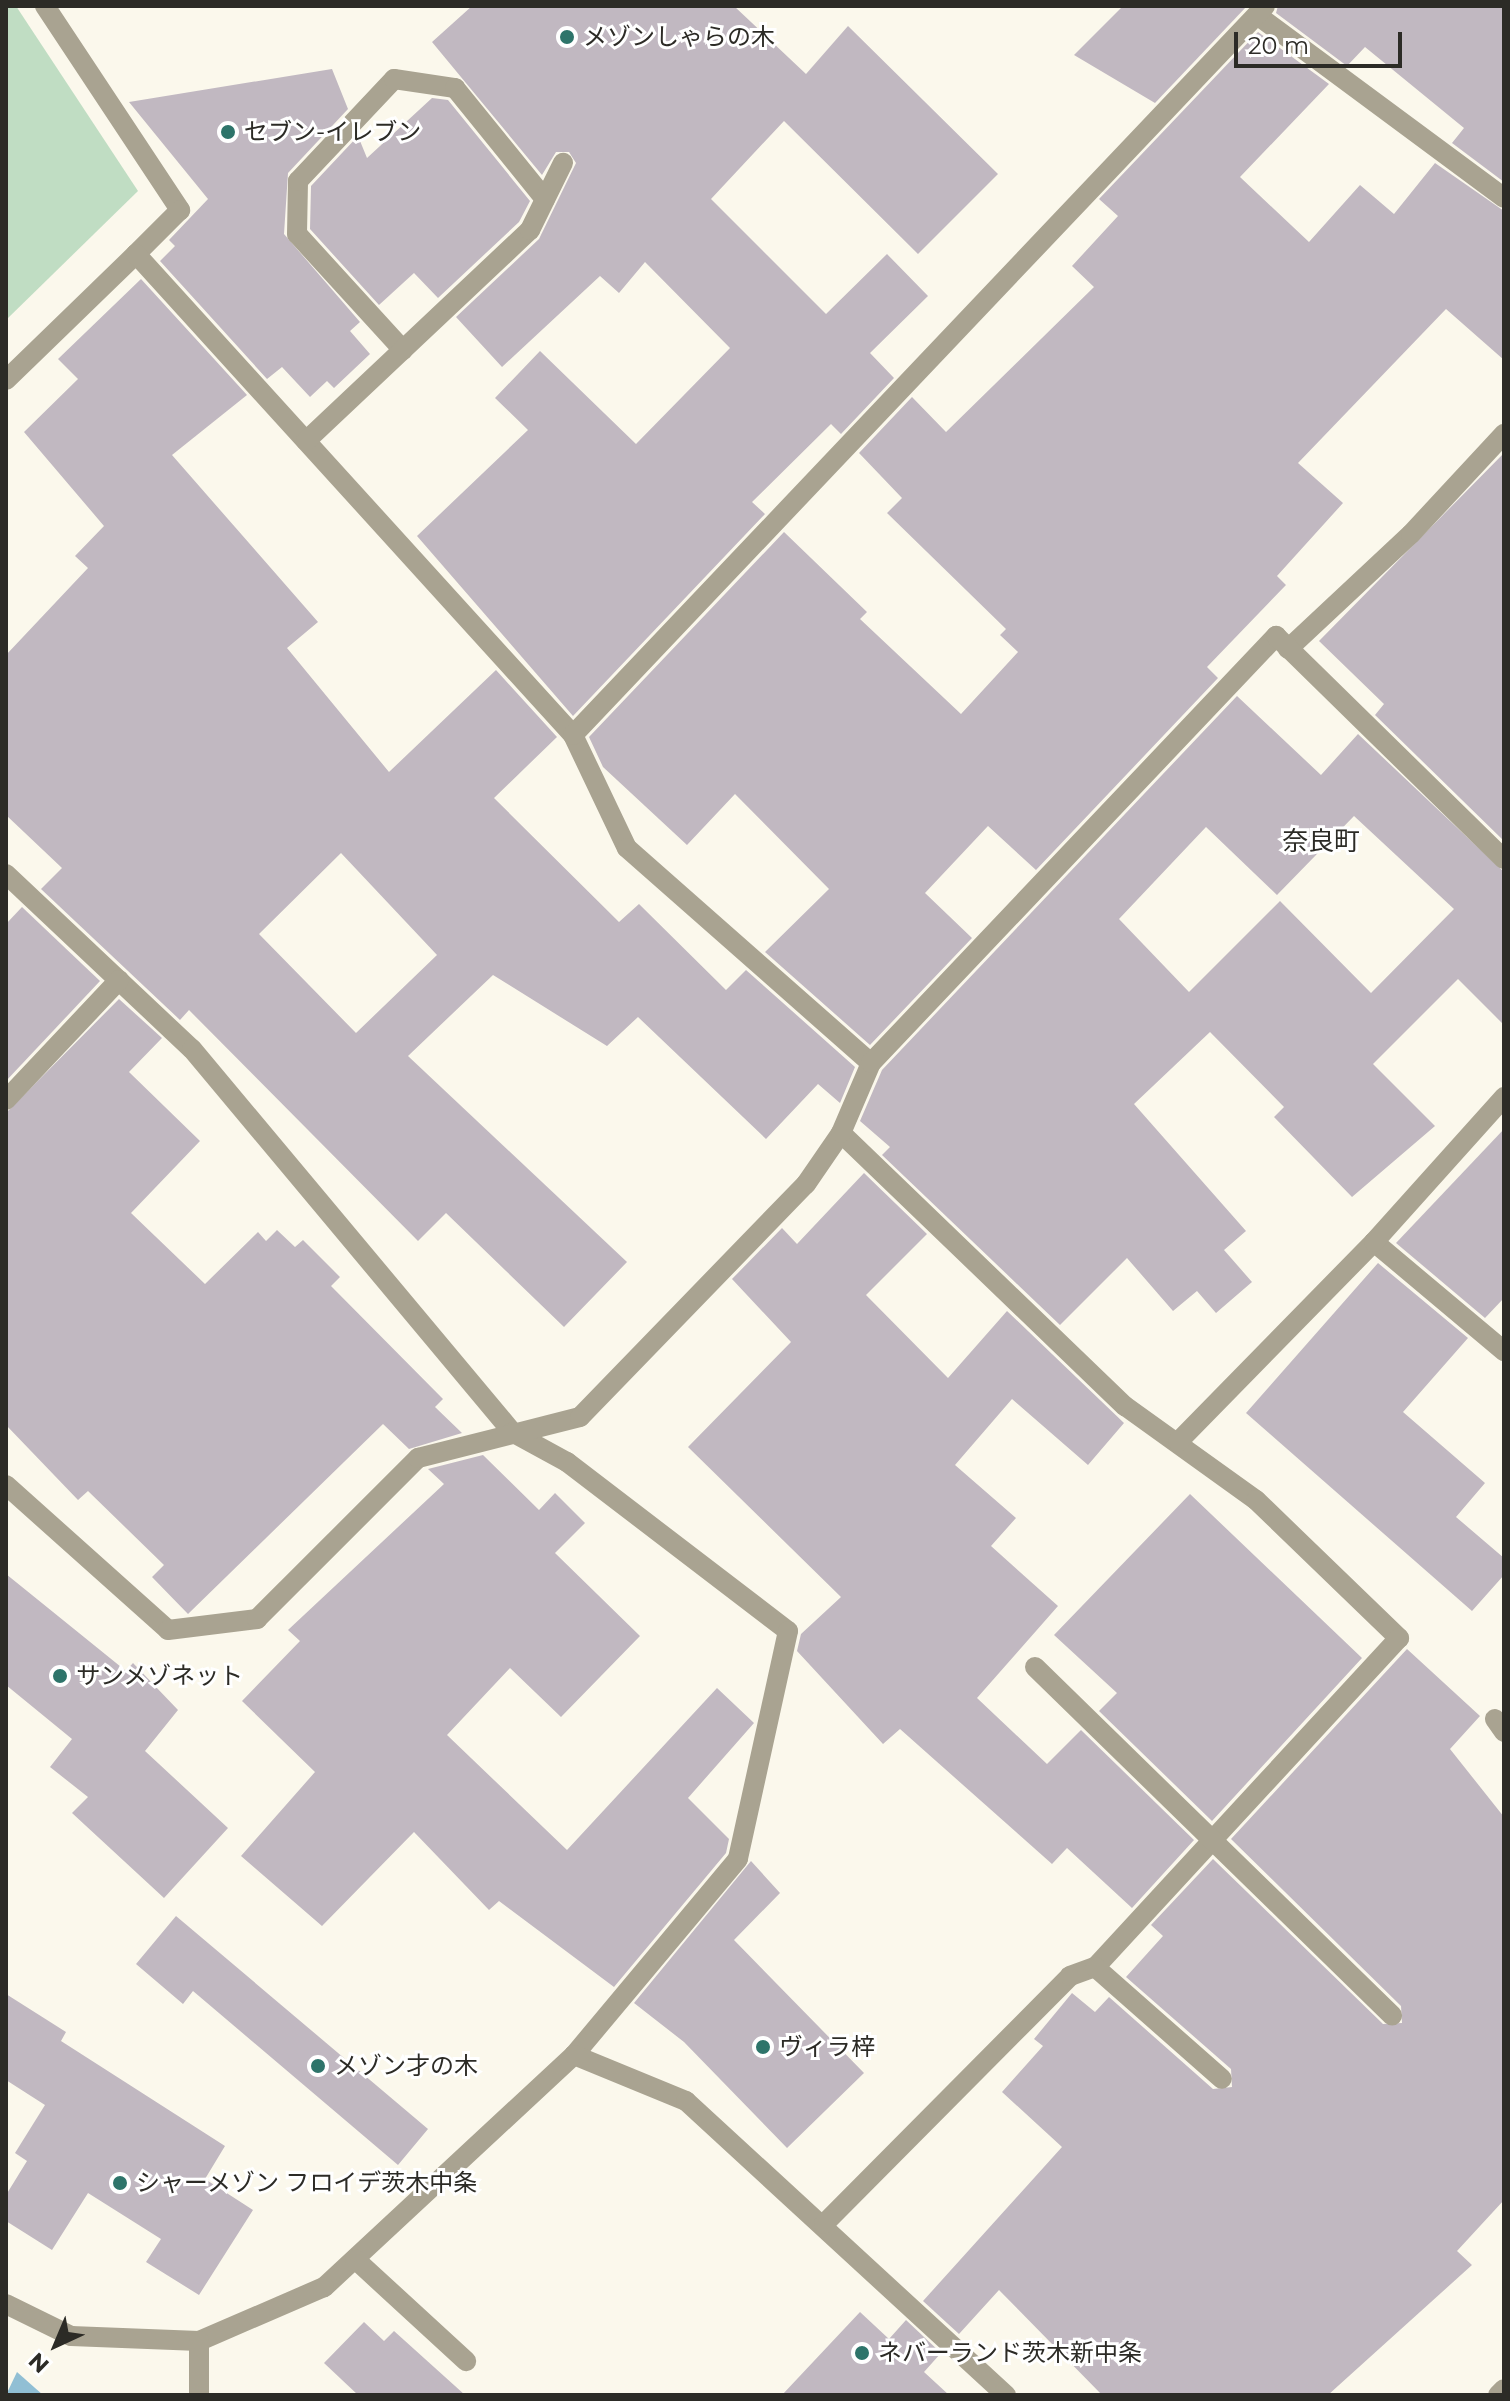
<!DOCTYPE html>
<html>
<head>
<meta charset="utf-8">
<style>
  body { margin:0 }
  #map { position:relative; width:1510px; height:2401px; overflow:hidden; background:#fbf8ec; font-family:Montserrat,"Noto Sans JP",sans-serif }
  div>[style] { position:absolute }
  .green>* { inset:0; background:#c0ddc3 }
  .water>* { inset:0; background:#91bfd4 }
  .building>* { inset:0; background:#c1b8c1 }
  .minor>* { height:20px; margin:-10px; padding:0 10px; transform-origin:10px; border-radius:10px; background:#a9a391 }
  .dots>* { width:22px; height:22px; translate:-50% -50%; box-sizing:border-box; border:4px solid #fff; border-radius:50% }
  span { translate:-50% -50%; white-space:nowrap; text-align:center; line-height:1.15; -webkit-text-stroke:6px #fff; paint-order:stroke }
  .poi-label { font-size:24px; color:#2c2b26 }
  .left { translate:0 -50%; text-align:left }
  .neighbourhood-label { font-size:26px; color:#2c2b26 }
  .frame { position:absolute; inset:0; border:8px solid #2c2b26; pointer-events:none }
  .north { position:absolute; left:16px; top:2305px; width:80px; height:80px; -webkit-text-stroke:6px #fff; paint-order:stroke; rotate:224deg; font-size:22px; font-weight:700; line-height:32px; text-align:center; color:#2c2b26 }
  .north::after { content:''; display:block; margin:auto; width:28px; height:36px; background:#2c2b26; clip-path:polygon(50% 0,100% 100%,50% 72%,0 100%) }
  .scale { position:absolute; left:1234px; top:32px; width:168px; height:36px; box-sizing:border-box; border:4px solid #2c2b26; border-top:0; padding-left:10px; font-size:24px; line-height:28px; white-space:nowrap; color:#2c2b26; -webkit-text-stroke:6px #fff; paint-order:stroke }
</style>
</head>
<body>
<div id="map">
  <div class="green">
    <i style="clip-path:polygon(6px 6px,16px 6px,138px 191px,6px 320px)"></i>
  </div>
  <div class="water">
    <i style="clip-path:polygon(17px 2372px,43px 2395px,6px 2395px)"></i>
  </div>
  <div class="building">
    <i style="clip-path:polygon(472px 6px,734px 6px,806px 74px,848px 26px,998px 174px,918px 254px,784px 121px,711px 199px,826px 314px,887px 254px,928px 296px,870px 353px,894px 378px,841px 434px,831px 424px,752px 502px,765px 514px,573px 716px,417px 536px,528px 430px,495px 398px,540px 351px,636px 444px,730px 348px,645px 262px,619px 293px,600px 276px,502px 367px,456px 317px,539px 239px,576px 163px,569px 152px,556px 152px,542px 175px,432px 42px)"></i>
    <i style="clip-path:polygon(1123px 6px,1247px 6px,1155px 103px,1074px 55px)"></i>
    <i style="clip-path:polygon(1278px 6px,1504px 6px,1504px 182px,1452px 143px,1464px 128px,1365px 47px,1347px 66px,1276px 13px)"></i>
    <i style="clip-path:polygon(1258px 32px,1329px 84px,1240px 177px,1309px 242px,1360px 185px,1394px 214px,1435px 163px,1504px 211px,1504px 360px,1446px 309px,1298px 463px,1343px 503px,1277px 576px,1286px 585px,1207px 667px,1218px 678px,1036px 870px,988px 826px,925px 893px,972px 938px,870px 1045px,765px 952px,829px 889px,735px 794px,687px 845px,603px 767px,589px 737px,784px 532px,867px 612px,860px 619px,961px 714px,1018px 652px,1000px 635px,1006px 629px,887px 513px,902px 498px,859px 453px,912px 397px,946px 432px,1094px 287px,1072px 266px,1118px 216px,1099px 199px)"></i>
    <i style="clip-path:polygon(332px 69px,348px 109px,288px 173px,284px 234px,360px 322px,350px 331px,370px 354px,334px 388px,327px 381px,310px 397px,282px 367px,267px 379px,160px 261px,175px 246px,169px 240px,208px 199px,129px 102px)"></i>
    <i style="clip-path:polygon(432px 98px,448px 100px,530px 201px,519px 222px,438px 298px,414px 273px,379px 305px,310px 229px,311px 186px,358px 136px,367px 158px)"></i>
    <i style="clip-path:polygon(evenodd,141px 279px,247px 395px,172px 455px,318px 622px,287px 648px,389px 772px,496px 670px,557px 737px,494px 798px,619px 922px,639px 904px,726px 990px,746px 970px,855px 1067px,840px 1103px,818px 1084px,766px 1139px,638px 1017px,607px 1046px,493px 975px,408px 1056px,627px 1262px,564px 1327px,446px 1213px,418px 1241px,189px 1010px,180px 1020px,41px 889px,62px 868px,6px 815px,6px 655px,88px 568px,75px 556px,104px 526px,24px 432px,78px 379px,58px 359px,141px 279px,341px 853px,437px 955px,356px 1033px,259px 934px,341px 853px)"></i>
    <i style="clip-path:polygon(1504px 453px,1504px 841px,1375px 715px,1384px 704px,1319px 641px)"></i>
    <i style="clip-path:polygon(evenodd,1237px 696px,1321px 775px,1358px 734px,1504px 872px,1504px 1025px,1458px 979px,1373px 1064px,1435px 1126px,1352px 1197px,1274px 1117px,1284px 1107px,1210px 1032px,1134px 1104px,1246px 1231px,1224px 1250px,1252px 1282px,1216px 1313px,1197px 1291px,1173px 1311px,1127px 1258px,1060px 1325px,882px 1155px,890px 1147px,860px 1121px,882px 1070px,1237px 696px,1354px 816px,1454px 909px,1371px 993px,1280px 901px,1189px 992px,1119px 919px,1206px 827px,1277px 895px,1354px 816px)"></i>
    <i style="clip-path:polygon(22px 907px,100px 981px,6px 1081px,6px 924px)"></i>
    <i style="clip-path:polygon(119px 999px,162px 1038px,129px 1072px,200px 1141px,131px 1213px,205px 1284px,258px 1232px,266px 1241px,277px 1230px,295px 1247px,303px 1240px,340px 1277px,331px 1286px,443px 1399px,435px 1407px,462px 1433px,409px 1449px,383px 1424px,188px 1614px,152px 1577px,164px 1565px,88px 1491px,78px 1500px,6px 1425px,6px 1113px)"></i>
    <i style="clip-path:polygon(1504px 1129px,1504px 1298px,1485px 1318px,1396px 1243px)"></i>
    <i style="clip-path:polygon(864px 1173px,927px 1234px,866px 1295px,948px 1378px,1007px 1311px,1124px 1423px,1088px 1465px,1012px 1399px,955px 1465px,1016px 1518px,991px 1546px,1058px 1606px,977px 1698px,1047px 1764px,1081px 1730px,1194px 1840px,1132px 1908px,1067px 1848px,1052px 1864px,900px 1729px,883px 1744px,797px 1651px,801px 1634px,841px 1597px,688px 1447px,791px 1342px,732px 1279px,782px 1228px,797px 1244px)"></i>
    <i style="clip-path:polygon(1378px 1263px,1468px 1338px,1403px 1412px,1485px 1483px,1456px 1517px,1504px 1558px,1504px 1575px,1472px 1611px,1246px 1413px)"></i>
    <i style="clip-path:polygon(483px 1455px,539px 1510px,555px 1493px,585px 1523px,555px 1553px,640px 1636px,561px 1717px,510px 1668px,447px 1735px,567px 1850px,717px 1688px,754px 1723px,688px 1798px,729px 1839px,726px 1853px,614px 1987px,499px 1901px,489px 1910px,414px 1832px,322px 1926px,241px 1856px,315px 1772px,242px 1701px,300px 1641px,288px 1630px,444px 1484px,428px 1469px)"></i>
    <i style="clip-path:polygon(1190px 1494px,1362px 1658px,1212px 1821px,1099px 1711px,1117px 1693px,1054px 1635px)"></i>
    <i style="clip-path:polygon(6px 1574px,126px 1671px,133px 1663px,178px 1710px,145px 1751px,228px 1828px,164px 1898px,72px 1813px,88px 1797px,50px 1767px,72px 1739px,6px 1685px)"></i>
    <i style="clip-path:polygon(1407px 1649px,1480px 1716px,1450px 1749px,1504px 1817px,1504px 2200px,1457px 2251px,1472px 2265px,1328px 2395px,1102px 2395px,999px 2290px,959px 2334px,923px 2301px,1062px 2147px,1002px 2092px,1043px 2046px,1034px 2039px,1072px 1993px,1095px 2012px,1109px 1997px,1213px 2089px,1232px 2087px,1231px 2069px,1126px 1977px,1163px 1936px,1151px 1925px,1213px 1859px,1383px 2024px,1402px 2023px,1401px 2006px,1231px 1839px)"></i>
    <i style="clip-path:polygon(751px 1861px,780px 1893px,734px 1940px,864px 2073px,787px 2148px,684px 2042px,634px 2003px)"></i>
    <i style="clip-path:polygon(176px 1916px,428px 2129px,398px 2165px,193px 1991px,183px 2004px,136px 1964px)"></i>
    <i style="clip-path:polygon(6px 1994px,66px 2032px,61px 2041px,225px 2146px,205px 2179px,253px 2210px,199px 2295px,146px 2262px,161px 2239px,88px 2193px,52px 2250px,6px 2221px,6px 2195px,27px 2161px,15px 2153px,45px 2105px,6px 2080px)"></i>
    <i style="clip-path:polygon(860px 2312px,889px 2339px,906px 2320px,941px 2353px,924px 2372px,949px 2395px,782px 2395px)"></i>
    <i style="clip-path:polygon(364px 2322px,384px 2341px,394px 2331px,465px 2395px,358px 2395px,324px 2363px)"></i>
  </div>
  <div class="minor">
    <i style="left:45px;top:6px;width:245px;rotate:56.5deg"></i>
    <i style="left:180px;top:210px;width:62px;rotate:135deg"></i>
    <i style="left:1257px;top:15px;width:307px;rotate:36.5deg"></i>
    <i style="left:403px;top:350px;width:157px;rotate:-132.4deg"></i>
    <i style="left:297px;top:234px;width:53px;rotate:-88.9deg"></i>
    <i style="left:298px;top:181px;width:140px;rotate:-46.7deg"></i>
    <i style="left:394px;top:79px;width:62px;rotate:8.4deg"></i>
    <i style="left:455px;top:88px;width:143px;rotate:51deg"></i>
    <i style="left:6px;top:380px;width:181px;rotate:-44.1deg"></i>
    <i style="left:136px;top:254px;width:650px;rotate:47.74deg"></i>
    <i style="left:573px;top:735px;width:125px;rotate:64.5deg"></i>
    <i style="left:627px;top:848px;width:325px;rotate:41.4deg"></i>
    <i style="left:306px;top:441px;width:308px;rotate:-43.3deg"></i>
    <i style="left:530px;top:230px;width:75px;rotate:-63.8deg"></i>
    <i style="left:1288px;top:649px;width:168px;rotate:-43.1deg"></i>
    <i style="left:1411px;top:534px;width:137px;rotate:-47.1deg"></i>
    <i style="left:573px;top:735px;width:1005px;rotate:-46.49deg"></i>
    <i style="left:6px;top:874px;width:255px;rotate:43.3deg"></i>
    <i style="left:192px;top:1049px;width:499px;rotate:50.1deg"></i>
    <i style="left:512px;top:1432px;width:63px;rotate:28.6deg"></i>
    <i style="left:567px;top:1462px;width:278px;rotate:37.4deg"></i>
    <i style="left:788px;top:1631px;width:233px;rotate:102.4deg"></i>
    <i style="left:738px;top:1859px;width:256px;rotate:129.9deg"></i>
    <i style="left:574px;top:2055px;width:341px;rotate:137.1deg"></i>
    <i style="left:324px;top:2287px;width:136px;rotate:156.6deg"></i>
    <i style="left:199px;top:2341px;width:128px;rotate:-177.8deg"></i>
    <i style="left:71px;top:2336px;width:72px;rotate:-153.8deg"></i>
    <i style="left:6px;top:1100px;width:165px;rotate:-46.7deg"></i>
    <i style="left:841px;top:1133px;width:394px;rotate:43.9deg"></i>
    <i style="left:1125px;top:1406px;width:161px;rotate:35.7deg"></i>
    <i style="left:1256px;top:1500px;width:199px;rotate:44deg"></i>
    <i style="left:1399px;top:1638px;width:448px;rotate:132.7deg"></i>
    <i style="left:1374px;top:1242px;width:170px;rotate:40deg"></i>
    <i style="left:1178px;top:1442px;width:280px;rotate:-45.6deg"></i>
    <i style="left:1374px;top:1242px;width:195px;rotate:-48.1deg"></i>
    <i style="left:6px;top:1485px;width:217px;rotate:41.8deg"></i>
    <i style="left:168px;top:1630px;width:90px;rotate:-7deg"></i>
    <i style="left:257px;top:1619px;width:228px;rotate:-45deg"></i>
    <i style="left:418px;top:1458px;width:167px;rotate:-14.2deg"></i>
    <i style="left:580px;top:1417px;width:325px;rotate:-45.9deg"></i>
    <i style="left:806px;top:1184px;width:62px;rotate:-55.5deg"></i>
    <i style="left:841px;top:1133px;width:76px;rotate:-66.8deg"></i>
    <i style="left:871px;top:1063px;width:589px;rotate:-46.51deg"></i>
    <i style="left:1276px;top:636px;width:319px;rotate:44.4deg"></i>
    <i style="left:1035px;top:1667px;width:499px;rotate:44.3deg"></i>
    <i style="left:1495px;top:1719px;width:16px;rotate:55deg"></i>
    <i style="left:574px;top:2055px;width:121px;rotate:22.3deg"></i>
    <i style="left:686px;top:2101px;width:435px;rotate:42.6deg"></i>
    <i style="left:824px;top:2224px;width:349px;rotate:-45.2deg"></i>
    <i style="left:1070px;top:1976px;width:27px;rotate:-20deg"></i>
    <i style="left:1095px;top:1967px;width:169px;rotate:41.4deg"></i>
    <i style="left:355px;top:2259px;width:151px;rotate:42.6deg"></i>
    <i style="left:199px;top:2341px;width:54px;rotate:90deg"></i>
    <i style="left:1498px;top:2395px;width:8px;rotate:-45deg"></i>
  </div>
  <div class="dots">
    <i style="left:567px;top:37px;background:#2e746a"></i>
    <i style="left:228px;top:132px;background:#2e746a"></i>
    <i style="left:60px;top:1676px;background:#2e746a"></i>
    <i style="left:763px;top:2047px;background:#2e746a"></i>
    <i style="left:318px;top:2066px;background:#2e746a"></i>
    <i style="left:120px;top:2183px;background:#2e746a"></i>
    <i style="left:862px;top:2353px;background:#2e746a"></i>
  </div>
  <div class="poi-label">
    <span class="left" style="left:583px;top:37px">メゾンしゃらの木</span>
    <span class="left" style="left:244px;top:132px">セブン-イレブン</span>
    <span class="left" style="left:76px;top:1676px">サンメゾネット</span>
    <span class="left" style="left:779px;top:2047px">ヴィラ梓</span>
    <span class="left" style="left:334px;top:2066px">メゾン才の木</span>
    <span class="left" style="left:136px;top:2183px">シャーメゾン フロイデ茨木中条</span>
    <span class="left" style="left:878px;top:2353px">ネバーランド茨木新中条</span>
  </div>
  <div class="neighbourhood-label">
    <span style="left:1321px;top:842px">奈良町</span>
  </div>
  <div class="frame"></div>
  <div class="north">N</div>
  <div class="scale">20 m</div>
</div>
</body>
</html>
